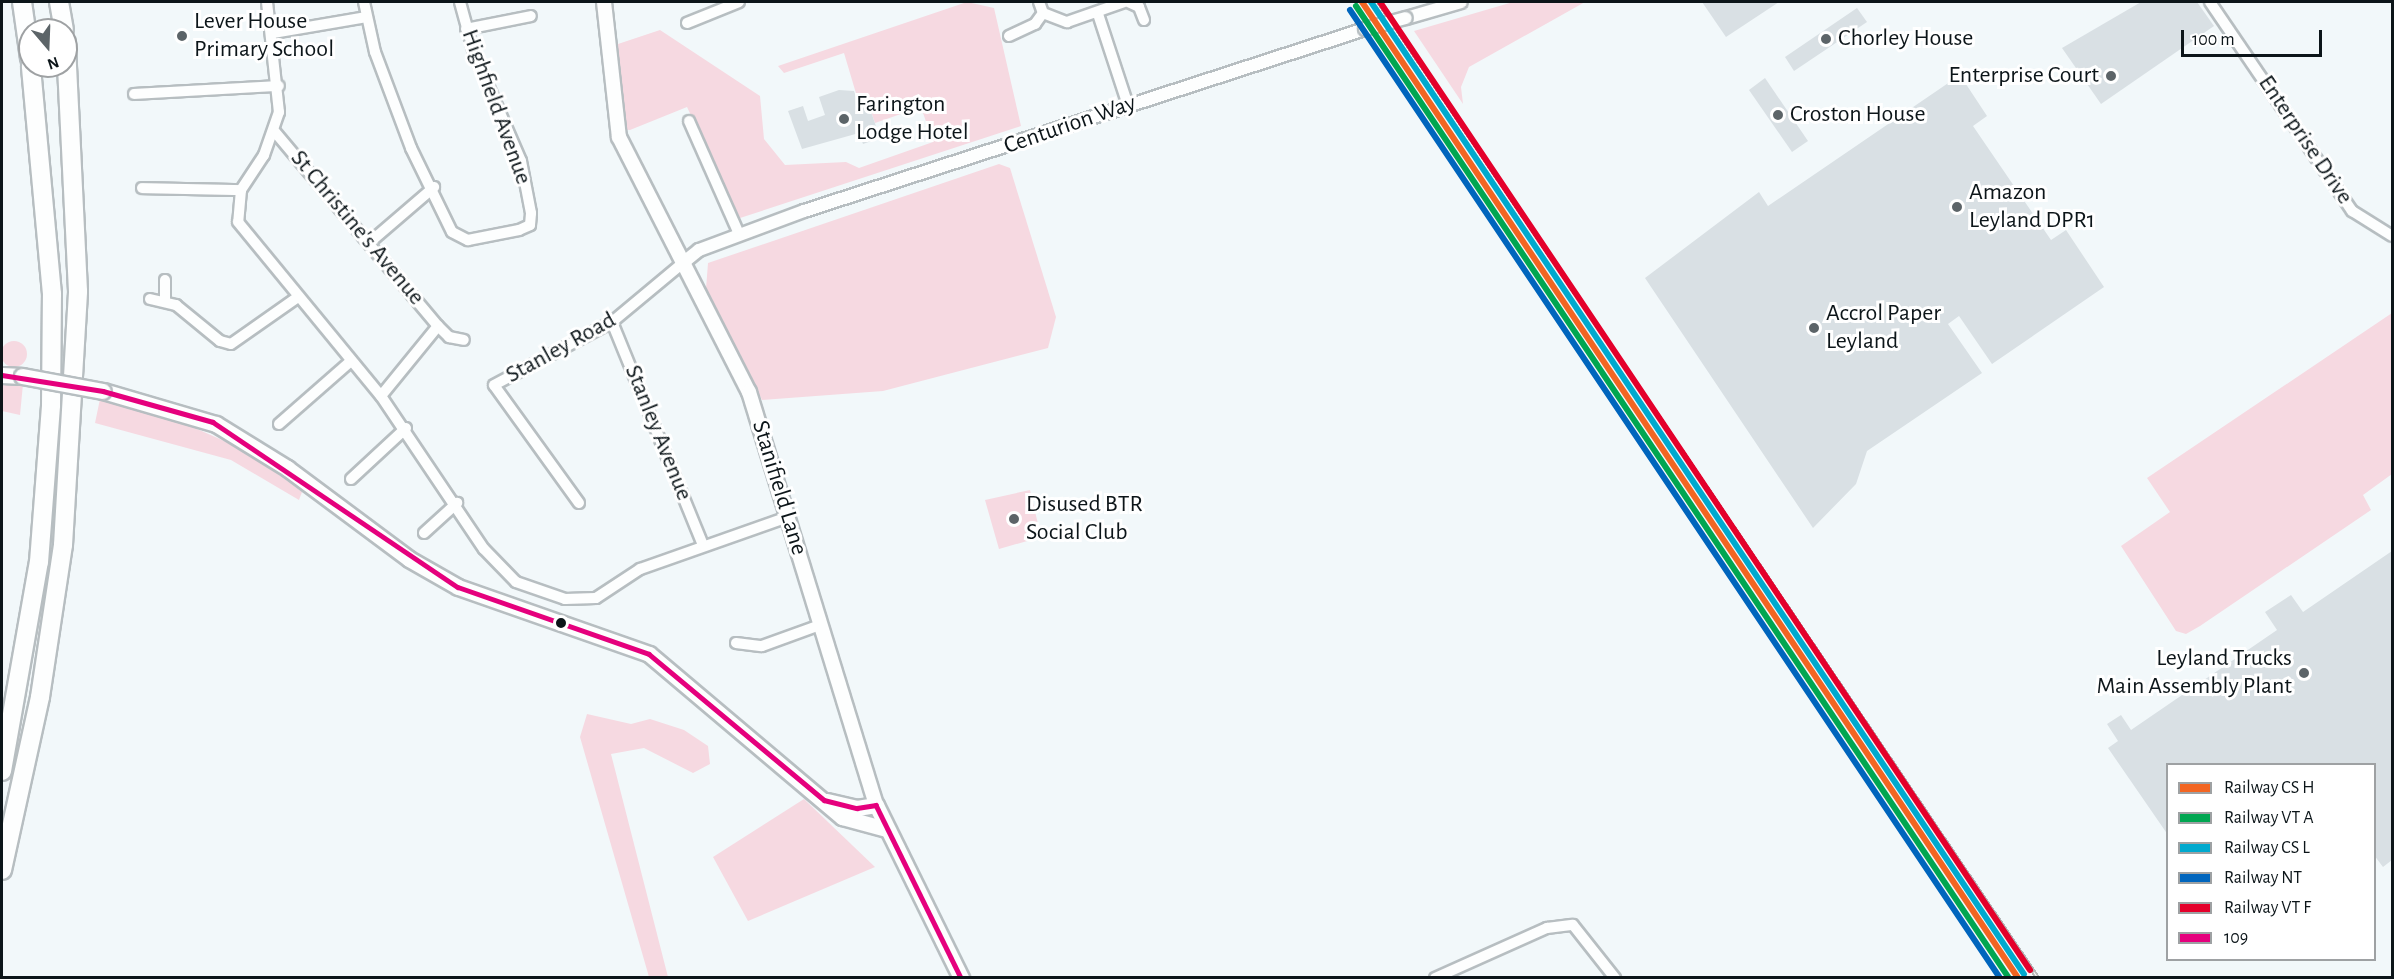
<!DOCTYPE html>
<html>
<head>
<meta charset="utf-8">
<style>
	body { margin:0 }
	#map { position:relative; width:2394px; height:979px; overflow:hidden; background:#f2f8fa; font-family:"Alegreya Sans",sans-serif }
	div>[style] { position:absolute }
	.green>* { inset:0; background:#f6d9e1 }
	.round { border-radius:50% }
	.building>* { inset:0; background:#d9e0e4 }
	.roads { filter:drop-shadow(2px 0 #b7bec1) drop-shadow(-2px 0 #b7bec1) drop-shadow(0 2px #b7bec1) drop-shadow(0 -2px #b7bec1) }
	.minor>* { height:10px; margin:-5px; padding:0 5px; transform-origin:5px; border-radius:5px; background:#fdfefe }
	.tertiary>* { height:12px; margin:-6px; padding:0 6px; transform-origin:6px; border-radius:6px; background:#fdfefe }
	.secondary>* { height:14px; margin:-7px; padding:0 7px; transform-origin:7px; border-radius:7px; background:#fdfefe }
	.primary>* { height:15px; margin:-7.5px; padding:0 7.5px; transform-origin:7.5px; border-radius:7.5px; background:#fdfefe }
	.motorway>* { height:18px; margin:-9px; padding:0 9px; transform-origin:9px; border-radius:9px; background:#fdfefe }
	.rail>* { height:5px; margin-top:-2.5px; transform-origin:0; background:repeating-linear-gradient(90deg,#fff 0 9px,#b6b7b8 0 18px); box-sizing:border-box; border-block:2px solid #b6b7b8 }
	.bridges { filter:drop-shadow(2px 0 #b7bec1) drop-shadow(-2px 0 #b7bec1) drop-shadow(0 2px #b7bec1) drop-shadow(0 -2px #b7bec1) }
	.tertiary-bridge>* { height:12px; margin:-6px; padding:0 6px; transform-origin:6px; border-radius:6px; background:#fdfefe }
	.primary-bridge>* { height:15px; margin:-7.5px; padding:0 7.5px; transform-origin:7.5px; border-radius:7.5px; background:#fdfefe }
	.bus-1>* { height:4.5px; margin:-2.25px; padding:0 2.25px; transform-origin:2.25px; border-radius:2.25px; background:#e5007d }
	.rail-1>* { height:6px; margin:-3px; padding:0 3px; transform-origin:3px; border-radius:3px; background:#f26522 }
	.rail-2>* { height:6px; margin:-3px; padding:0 3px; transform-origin:3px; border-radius:3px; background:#00a651 }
	.rail-3>* { height:6px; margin:-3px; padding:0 3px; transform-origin:3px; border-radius:3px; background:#00a9ce }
	.rail-4>* { height:6px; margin:-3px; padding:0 3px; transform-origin:3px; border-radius:3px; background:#0065bd }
	.rail-5>* { height:6px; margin:-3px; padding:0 3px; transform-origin:3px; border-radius:3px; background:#e4002b }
	.dots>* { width:16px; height:16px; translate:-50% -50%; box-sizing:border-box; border:3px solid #fff; border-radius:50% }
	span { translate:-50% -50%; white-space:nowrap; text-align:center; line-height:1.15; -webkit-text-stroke:6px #fff; paint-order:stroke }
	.poi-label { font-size:24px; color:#0c1519 }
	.left { translate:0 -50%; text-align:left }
	.right { translate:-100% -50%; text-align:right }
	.street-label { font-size:24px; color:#0c1519 }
	.frame { position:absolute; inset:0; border:3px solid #0c1519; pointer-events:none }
	.legend { position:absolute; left:2166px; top:763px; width:210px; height:198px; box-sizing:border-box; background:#fff; border:2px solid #9ea1a3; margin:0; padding:8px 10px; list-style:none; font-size:18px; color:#0c1519 }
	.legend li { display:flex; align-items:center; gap:12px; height:30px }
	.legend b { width:30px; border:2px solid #9ea1a3 }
	.north { position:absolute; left:18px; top:18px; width:60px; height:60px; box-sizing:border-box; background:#fff; border:2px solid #9ea1a3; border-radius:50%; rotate:161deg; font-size:16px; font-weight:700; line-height:24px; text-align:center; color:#0c1519 }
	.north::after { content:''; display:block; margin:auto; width:21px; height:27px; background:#5c6468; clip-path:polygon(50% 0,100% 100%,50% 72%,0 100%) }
	.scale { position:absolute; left:2181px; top:30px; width:141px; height:27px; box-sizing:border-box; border:3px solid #0c1519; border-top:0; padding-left:8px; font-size:18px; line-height:21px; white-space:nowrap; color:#0c1519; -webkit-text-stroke:4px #fff; paint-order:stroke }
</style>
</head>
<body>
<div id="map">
	<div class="green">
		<div style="clip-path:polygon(967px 2px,994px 8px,1021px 126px,740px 218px,687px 107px,630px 130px,619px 129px,615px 45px,660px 30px,760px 96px,764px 139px,785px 165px,846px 162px,859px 168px,933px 142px,921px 107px,875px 123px,868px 103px,858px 100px,844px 53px,784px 73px,778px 66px)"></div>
		<div style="clip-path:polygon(1513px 2px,1585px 2px,1469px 67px,1461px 87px,1463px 104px,1414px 31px)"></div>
		<div style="clip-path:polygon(999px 164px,1010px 168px,1056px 317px,1048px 348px,883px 391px,762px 400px,706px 289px,708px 263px)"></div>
		<div style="clip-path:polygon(2392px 313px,2392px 474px,2363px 495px,2371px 510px,2200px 626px,2186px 634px,2176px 631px,2121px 546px,2170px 512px,2147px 478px)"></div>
		<div class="round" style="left:1px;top:341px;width:26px;height:26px"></div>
		<div style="clip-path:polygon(2px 382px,23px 384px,20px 415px,2px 411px)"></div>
		<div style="clip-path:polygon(100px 399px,154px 410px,247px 451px,302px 492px,299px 500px,231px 460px,95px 423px)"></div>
		<div style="clip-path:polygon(1030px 490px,1041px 537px,999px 549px,985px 500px)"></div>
		<div style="clip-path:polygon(587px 714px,631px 724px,650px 719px,684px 730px,708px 746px,710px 764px,693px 773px,644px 748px,611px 754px,668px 977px,649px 977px,580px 737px)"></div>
		<div style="clip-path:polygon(804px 799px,875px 867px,748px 921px,713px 857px)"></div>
	</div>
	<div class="building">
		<div style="clip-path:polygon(1702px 2px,1779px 2px,1726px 37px)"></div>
		<div style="clip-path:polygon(2141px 2px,2197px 2px,2214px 26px,2101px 104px,2062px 48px)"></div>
		<div style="clip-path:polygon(1857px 8px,1867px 22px,1794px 71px,1785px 57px)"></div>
		<div style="clip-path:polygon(1960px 75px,1987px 116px,1973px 126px,2051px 240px,2066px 230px,2104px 287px,1992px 364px,1959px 316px,1948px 324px,1982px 373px,1867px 451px,1856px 484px,1813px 528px,1645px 278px,1759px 192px,1768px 206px)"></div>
		<div style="clip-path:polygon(1765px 78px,1808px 141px,1792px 152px,1749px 90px)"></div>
		<div style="clip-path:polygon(839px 90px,854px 91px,859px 106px,868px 103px,880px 138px,863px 144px,859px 133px,802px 149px,788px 111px,803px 106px,808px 121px,825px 115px,819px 97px)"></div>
		<div style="clip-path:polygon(2392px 551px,2392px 860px,2383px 867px,2374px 855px,2374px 765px,2168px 765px,2168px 835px,2108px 748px,2118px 741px,2107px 724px,2121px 715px,2131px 730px,2277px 630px,2265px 612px,2291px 595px,2303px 612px)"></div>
	</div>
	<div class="roads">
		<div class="minor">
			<div style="left:267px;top:2px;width:111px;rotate:83.8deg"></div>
			<div style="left:279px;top:112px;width:46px;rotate:109.2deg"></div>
			<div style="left:264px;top:155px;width:42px;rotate:123.3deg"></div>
			<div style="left:241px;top:190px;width:32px;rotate:95deg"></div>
			<div style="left:238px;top:222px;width:225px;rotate:50.6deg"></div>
			<div style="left:381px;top:396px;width:184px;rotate:56.1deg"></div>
			<div style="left:484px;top:549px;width:46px;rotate:45.9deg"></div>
			<div style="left:516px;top:582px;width:52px;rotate:19.1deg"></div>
			<div style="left:565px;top:599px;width:31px;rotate:-2deg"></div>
			<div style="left:596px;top:598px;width:53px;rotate:-33.4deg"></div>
			<div style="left:640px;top:569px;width:157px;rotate:-19.4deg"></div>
			<div style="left:364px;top:2px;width:51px;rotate:77.6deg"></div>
			<div style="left:375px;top:52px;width:103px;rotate:69.4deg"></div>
			<div style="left:411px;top:148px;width:93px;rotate:64deg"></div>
			<div style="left:452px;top:232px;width:18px;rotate:27deg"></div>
			<div style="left:468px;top:240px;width:52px;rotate:-11.1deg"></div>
			<div style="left:519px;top:230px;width:12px;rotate:-24deg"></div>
			<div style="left:530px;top:225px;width:12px;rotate:-85deg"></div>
			<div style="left:531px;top:213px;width:53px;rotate:-100.9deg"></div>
			<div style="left:521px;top:161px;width:118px;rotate:-113.5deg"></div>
			<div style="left:474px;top:53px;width:53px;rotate:-105.4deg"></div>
			<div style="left:1039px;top:2px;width:12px;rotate:70deg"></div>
			<div style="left:1043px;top:13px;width:26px;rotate:21deg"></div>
			<div style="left:1067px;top:22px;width:60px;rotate:-19.3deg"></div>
			<div style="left:1128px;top:2px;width:12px;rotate:24deg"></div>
			<div style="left:1139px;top:7px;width:14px;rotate:69deg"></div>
			<div style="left:2210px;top:2px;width:253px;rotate:55.8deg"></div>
			<div style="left:2352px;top:211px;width:47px;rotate:32deg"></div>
			<div style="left:1098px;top:14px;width:96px;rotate:71.8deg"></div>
			<div style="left:687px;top:23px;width:56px;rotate:-22deg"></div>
			<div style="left:466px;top:29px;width:66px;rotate:-11.3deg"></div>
			<div style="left:273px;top:33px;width:95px;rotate:-9.7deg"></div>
			<div style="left:1009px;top:36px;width:29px;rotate:-25deg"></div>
			<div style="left:1035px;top:24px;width:14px;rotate:-54deg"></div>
			<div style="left:134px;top:94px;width:145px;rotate:-3.2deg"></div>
			<div style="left:689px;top:121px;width:124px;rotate:66.1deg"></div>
			<div style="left:275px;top:132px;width:253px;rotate:50deg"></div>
			<div style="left:438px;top:326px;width:90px;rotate:129.2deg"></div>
			<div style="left:142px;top:188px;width:99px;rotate:1.2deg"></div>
			<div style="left:369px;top:243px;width:86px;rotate:-40.7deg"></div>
			<div style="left:165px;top:280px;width:21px;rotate:90deg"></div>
			<div style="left:150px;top:299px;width:27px;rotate:13deg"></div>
			<div style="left:176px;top:305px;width:57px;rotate:39.3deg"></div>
			<div style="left:220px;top:341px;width:11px;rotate:15deg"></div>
			<div style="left:231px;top:344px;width:82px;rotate:-35deg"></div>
			<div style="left:612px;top:322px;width:241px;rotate:67.8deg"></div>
			<div style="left:438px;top:326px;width:16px;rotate:45deg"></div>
			<div style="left:449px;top:337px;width:15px;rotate:11deg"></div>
			<div style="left:279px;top:424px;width:96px;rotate:-41.2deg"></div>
			<div style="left:351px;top:479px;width:75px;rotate:-42.8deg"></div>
			<div style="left:579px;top:503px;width:145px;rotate:-125.8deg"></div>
			<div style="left:494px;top:385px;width:134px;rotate:-28.1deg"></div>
			<div style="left:612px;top:322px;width:94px;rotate:-39.8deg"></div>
			<div style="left:424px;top:533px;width:45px;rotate:-42.3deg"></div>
			<div style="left:736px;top:643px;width:26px;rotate:7deg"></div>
			<div style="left:762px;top:646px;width:62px;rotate:-19.9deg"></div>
			<div style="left:1435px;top:978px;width:123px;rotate:-24.1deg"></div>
			<div style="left:1547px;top:928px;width:26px;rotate:-7deg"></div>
			<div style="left:1573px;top:925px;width:68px;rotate:51.6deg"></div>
		</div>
		<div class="tertiary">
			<div style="left:1406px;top:18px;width:57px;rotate:-16.2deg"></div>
			<div style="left:684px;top:262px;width:19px;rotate:-39deg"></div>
			<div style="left:699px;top:250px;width:112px;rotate:-20.4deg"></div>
			<div style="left:804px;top:211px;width:590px;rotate:-17.97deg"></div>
		</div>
		<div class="secondary">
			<div style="left:604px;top:2px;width:136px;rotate:83.7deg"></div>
			<div style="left:619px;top:137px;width:286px;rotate:63deg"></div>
			<div style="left:749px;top:392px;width:432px;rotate:72.9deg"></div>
		</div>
		<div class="primary">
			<div style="left:2px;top:375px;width:20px;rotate:3deg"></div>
			<div style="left:103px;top:391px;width:118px;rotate:16.3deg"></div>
			<div style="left:216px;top:424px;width:84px;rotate:31.8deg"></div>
			<div style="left:287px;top:468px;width:152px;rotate:36.7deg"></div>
			<div style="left:409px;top:559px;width:56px;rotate:29.7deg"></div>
			<div style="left:458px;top:587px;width:202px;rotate:19.3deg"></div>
			<div style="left:649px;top:654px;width:253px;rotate:40.2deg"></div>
			<div style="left:842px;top:817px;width:46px;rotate:15.3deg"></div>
			<div style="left:827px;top:801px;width:31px;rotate:13deg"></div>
			<div style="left:857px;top:808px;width:19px;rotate:-9deg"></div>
			<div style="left:876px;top:805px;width:193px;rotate:63.8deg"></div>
		</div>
		<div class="motorway">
			<div style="left:22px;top:2px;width:57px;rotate:81.9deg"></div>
			<div style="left:59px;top:2px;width:28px;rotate:80deg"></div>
			<div style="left:2px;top:771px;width:212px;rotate:-80deg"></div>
			<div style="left:39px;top:562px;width:157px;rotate:-85.6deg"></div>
			<div style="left:51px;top:405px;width:111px;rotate:-89.5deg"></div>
			<div style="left:52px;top:294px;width:229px;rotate:-95.3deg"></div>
			<div style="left:2px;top:870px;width:177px;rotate:-77.6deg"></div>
			<div style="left:40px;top:697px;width:154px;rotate:-81.4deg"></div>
			<div style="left:63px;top:545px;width:254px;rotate:-86.6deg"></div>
			<div style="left:78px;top:291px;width:249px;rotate:-92.8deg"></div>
		</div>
	</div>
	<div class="rail">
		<div style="left:1379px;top:2px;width:1178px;rotate:55.97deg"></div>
	</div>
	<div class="bridges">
		<div class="tertiary-bridge">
			<div style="left:1365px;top:29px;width:42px;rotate:-15deg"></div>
		</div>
		<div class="primary-bridge">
			<div style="left:22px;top:376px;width:82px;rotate:10.5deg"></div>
		</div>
	</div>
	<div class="bus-1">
		<div style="left:2px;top:375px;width:102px;rotate:9deg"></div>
		<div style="left:103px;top:391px;width:114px;rotate:15.7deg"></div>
		<div style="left:213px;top:422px;width:295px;rotate:34deg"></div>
		<div style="left:458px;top:587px;width:202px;rotate:19.3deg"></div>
		<div style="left:649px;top:654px;width:228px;rotate:39.8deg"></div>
		<div style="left:824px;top:800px;width:34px;rotate:14deg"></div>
		<div style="left:857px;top:808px;width:19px;rotate:-9deg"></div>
		<div style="left:876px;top:805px;width:193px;rotate:63.8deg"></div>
	</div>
	<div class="rail-1">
		<div style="left:1362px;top:2px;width:1176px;rotate:56.09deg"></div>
	</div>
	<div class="rail-2">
		<div style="left:1356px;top:6px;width:1171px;rotate:56.11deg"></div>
	</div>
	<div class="rail-3">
		<div style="left:1371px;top:2px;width:1171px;rotate:56.11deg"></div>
	</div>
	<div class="rail-4">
		<div style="left:1350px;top:10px;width:1166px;rotate:56.12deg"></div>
	</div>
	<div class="rail-5">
		<div style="left:1380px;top:2px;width:1166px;rotate:56.12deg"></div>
	</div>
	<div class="dots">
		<div style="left:182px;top:36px;background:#5c6468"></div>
		<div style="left:1826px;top:39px;background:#5c6468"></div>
		<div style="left:2111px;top:76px;background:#5c6468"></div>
		<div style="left:1778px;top:115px;background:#5c6468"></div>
		<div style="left:844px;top:119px;background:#5c6468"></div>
		<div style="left:1957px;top:207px;background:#5c6468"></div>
		<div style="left:1814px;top:328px;background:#5c6468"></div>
		<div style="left:1014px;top:519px;background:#5c6468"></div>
		<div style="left:561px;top:623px;background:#0c1519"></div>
		<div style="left:2304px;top:673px;background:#5c6468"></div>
	</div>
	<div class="poi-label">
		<span class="left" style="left:194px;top:36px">Lever House<br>Primary School</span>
		<span class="left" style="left:1838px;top:39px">Chorley House</span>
		<span class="right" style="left:2099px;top:76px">Enterprise Court</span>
		<span class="left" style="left:856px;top:119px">Farington<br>Lodge Hotel</span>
		<span class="left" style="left:1790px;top:115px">Croston House</span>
		<span class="left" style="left:1969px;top:207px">Amazon<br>Leyland DPR1</span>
		<span class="left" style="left:1826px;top:328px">Accrol Paper<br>Leyland</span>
		<span class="left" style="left:1026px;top:519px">Disused BTR<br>Social Club</span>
		<span class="right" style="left:2292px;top:673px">Leyland Trucks<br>Main Assembly Plant</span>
	</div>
	<div class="street-label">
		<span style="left:496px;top:107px;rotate:70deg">Highfield Avenue</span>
		<span style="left:1070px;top:125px;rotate:-19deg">Centurion Way</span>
		<span style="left:2305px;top:140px;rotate:56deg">Enterprise Drive</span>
		<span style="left:357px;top:228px;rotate:50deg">St Christine's Avenue</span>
		<span style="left:561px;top:348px;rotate:-29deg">Stanley Road</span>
		<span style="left:658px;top:433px;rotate:68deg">Stanley Avenue</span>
		<span style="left:779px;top:488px;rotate:73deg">Stanifield Lane</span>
	</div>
	<div class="frame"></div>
	<ul class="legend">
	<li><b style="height:8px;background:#f26522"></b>Railway CS H</li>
	<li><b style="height:8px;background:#00a651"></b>Railway VT A</li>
	<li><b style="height:8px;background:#00a9ce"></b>Railway CS L</li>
	<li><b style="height:8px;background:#0065bd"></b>Railway NT</li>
	<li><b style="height:8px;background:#e4002b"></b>Railway VT F</li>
	<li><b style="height:8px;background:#e5007d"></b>109</li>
	</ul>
	<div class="north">N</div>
	<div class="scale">100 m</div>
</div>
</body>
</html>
